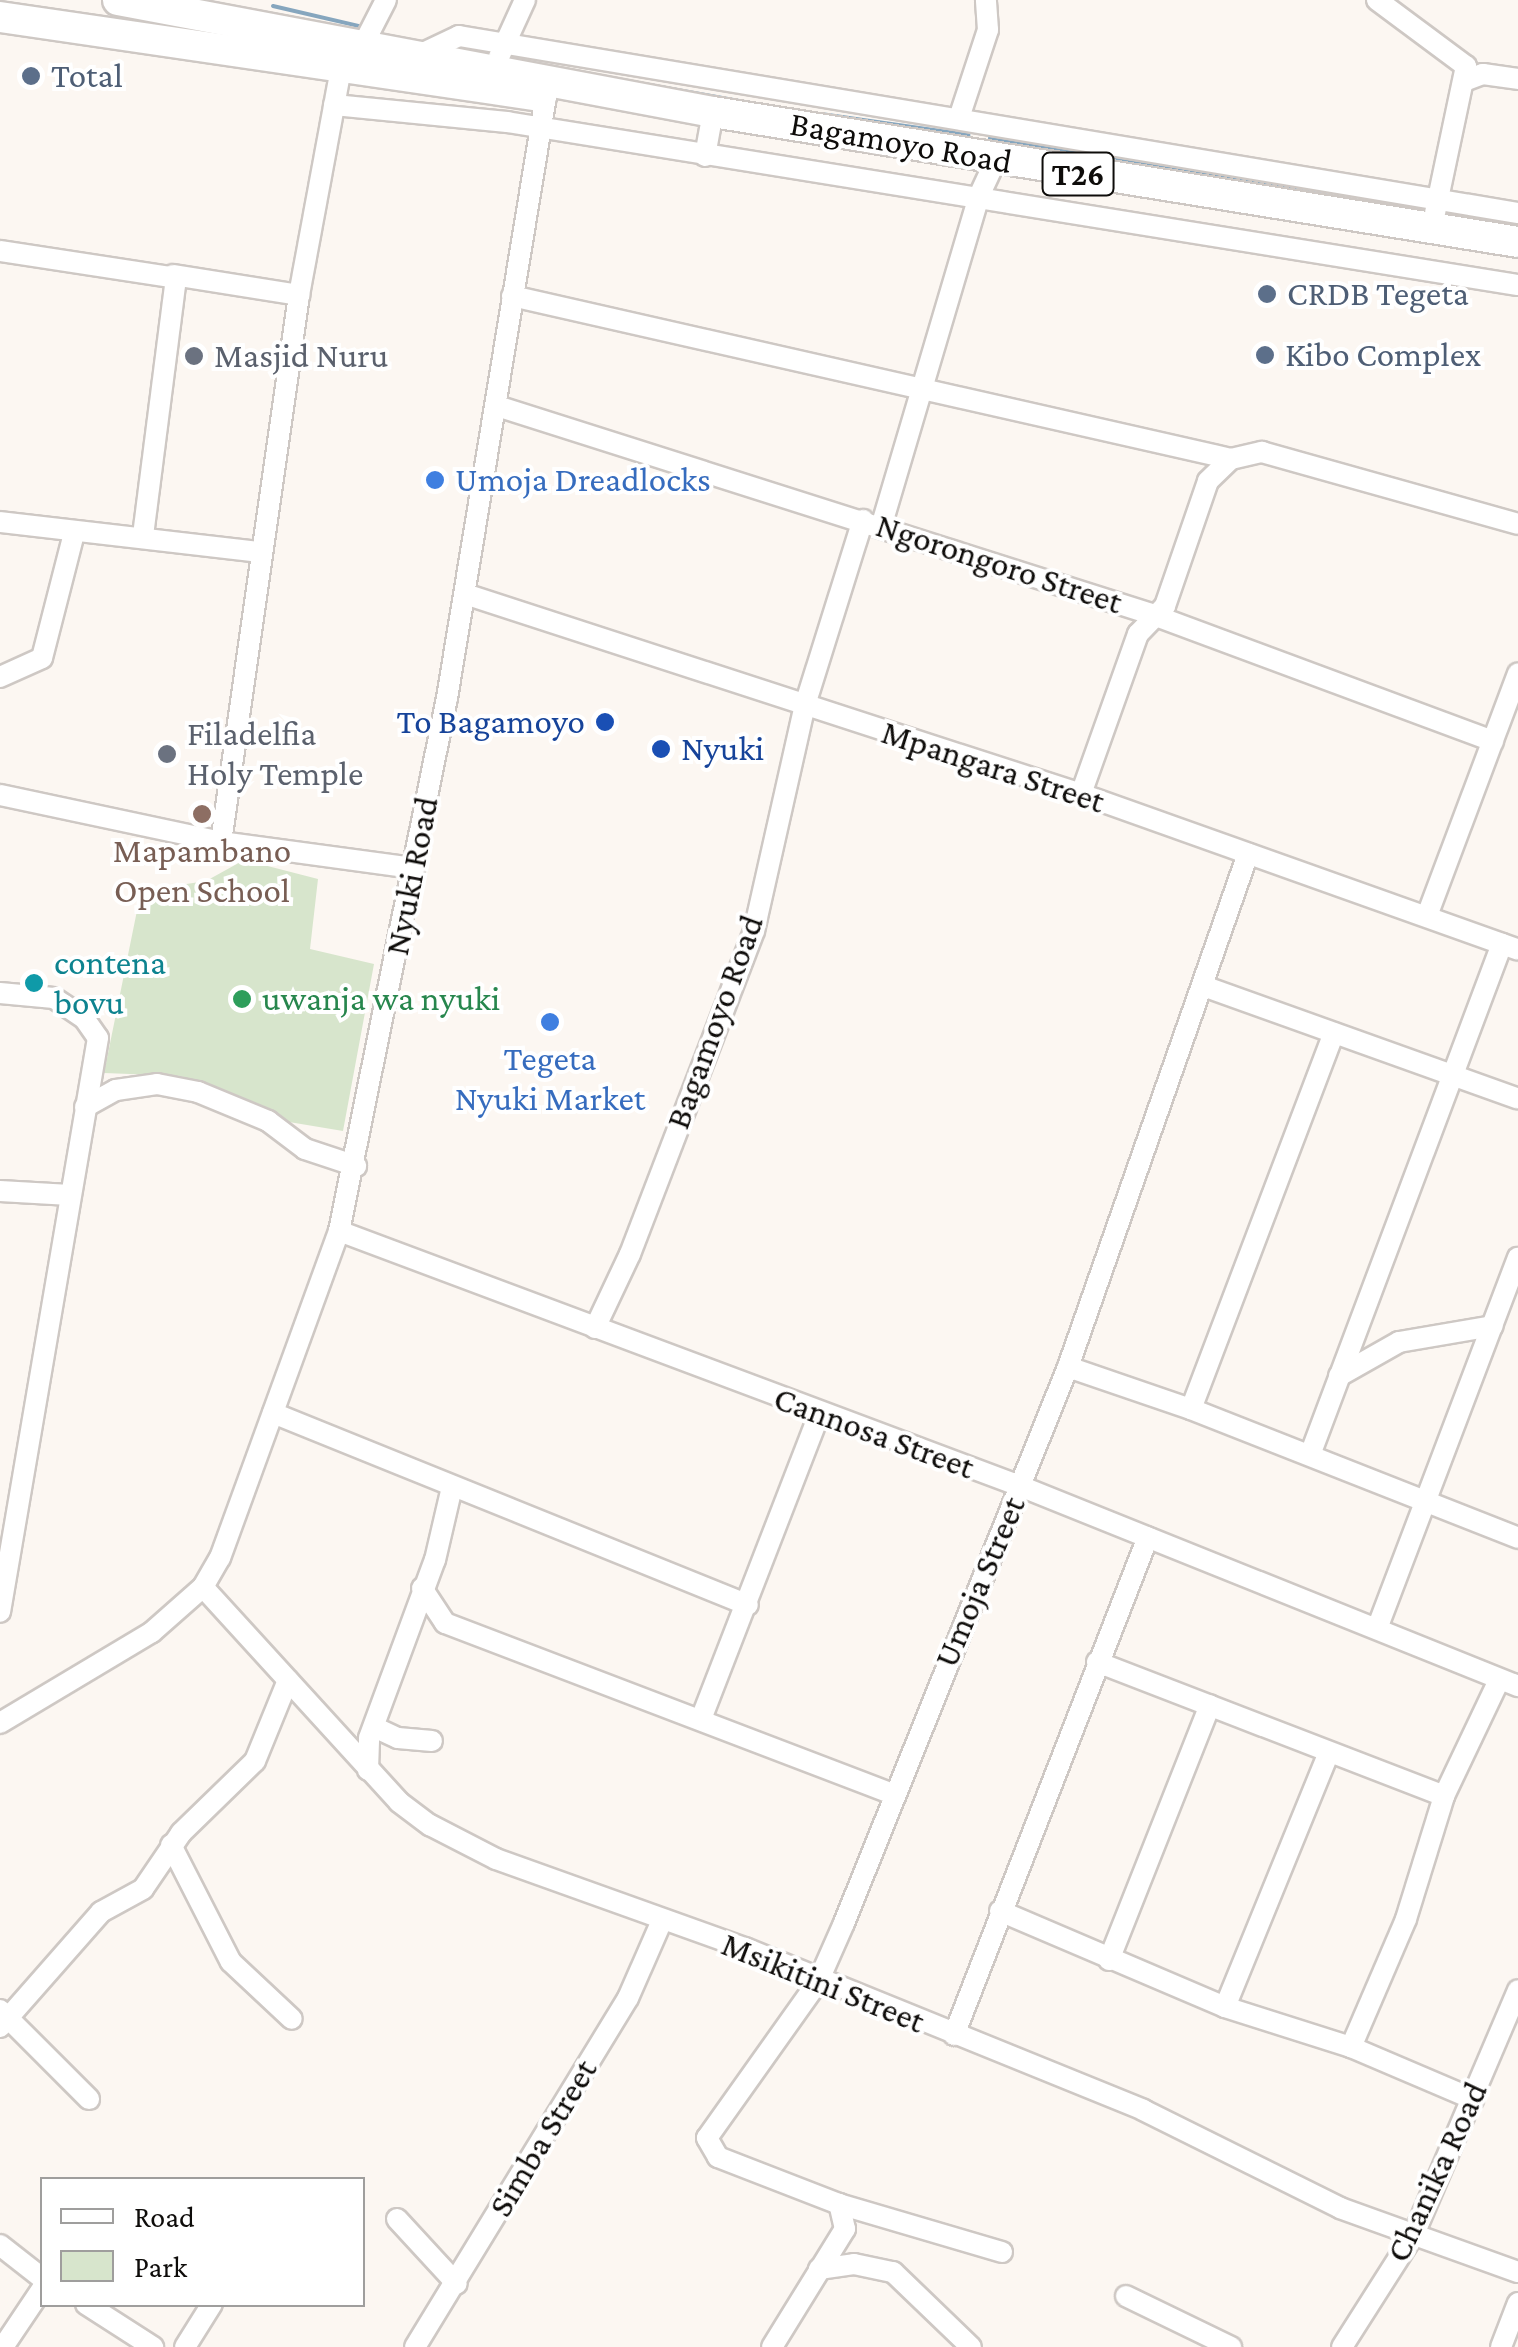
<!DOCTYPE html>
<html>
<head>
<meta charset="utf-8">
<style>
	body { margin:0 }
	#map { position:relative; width:1518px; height:2347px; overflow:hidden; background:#fcf7f2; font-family:"Crimson Pro",serif }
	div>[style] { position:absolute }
	.green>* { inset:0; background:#d7e5cc }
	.stream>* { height:4px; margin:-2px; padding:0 2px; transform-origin:2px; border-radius:2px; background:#86a6be }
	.roads { filter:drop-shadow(2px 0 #cec8c4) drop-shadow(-2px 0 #cec8c4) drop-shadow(0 2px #cec8c4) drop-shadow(0 -2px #cec8c4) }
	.minor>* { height:20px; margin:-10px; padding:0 10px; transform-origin:10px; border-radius:10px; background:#fff }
	.highway>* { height:30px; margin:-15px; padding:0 15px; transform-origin:15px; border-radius:15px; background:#fff }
	.dots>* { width:28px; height:28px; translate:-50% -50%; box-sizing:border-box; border:5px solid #fff; border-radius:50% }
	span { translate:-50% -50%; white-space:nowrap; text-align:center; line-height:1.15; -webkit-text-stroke:8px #fff; paint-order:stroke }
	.shield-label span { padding:2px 8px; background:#fff; border:2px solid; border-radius:8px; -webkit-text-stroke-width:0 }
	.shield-label { font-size:32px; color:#0e0c0a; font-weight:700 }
	.service-label { font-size:35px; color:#4e5e75 }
	.left { translate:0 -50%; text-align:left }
	.street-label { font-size:35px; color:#0e0c0a }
	.worship-label { font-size:35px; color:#5b616d }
	.shop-label { font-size:35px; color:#366cbe }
	.transit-label { font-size:35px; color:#164399 }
	.right { translate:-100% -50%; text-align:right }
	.education-label { font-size:35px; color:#785e54 }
	.culture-label { font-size:35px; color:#0d838f }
	.leisure-label { font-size:35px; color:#27864d }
	.legend { position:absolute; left:40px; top:2177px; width:325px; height:130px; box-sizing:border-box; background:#fff; border:2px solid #9f9e9d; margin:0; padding:12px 18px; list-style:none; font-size:30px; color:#0e0c0a }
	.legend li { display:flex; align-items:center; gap:20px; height:50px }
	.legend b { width:50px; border:2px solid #9f9e9d }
</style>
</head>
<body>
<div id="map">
	<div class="green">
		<div style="clip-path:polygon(244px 860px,318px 879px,310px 949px,374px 964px,343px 1131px,289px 1122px,181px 1076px,104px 1073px,141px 891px,206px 881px)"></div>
	</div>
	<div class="stream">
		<div style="left:273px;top:6px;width:92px;rotate:13.1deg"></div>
		<div style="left:627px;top:81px;width:131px;rotate:10.1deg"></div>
		<div style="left:821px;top:114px;width:149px;rotate:8.1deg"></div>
		<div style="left:990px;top:138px;width:372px;rotate:9.7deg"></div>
	</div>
	<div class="roads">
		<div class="minor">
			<div style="left:1377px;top:0;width:111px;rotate:36.6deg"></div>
			<div style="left:1466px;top:66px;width:150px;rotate:101.9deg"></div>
			<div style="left:364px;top:43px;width:48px;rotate:-62.9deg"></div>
			<div style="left:421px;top:54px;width:42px;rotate:-25.3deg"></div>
			<div style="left:459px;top:36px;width:1074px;rotate:9.49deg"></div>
			<div style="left:499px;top:57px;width:63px;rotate:-65.5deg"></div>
			<div style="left:1467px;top:80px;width:17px;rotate:-21deg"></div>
			<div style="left:1483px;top:74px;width:35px;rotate:8deg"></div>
			<div style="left:334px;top:105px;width:174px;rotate:5.6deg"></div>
			<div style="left:507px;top:122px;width:1024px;rotate:9.16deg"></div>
			<div style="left:959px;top:118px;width:93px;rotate:-71.8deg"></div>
			<div style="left:988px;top:30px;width:30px;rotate:-94deg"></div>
			<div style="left:705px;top:156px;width:45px;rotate:-79.7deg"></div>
			<div style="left:0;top:251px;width:178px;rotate:8.7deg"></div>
			<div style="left:176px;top:278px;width:261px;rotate:97.3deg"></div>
			<div style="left:173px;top:275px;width:128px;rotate:9deg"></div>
			<div style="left:512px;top:296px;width:737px;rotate:12.77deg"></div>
			<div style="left:497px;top:406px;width:686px;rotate:17.64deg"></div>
			<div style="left:1151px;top:614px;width:365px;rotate:20.4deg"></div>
			<div style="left:0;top:522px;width:261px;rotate:6.6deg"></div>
			<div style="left:881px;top:527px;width:345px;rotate:-73.5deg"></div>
			<div style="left:979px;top:196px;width:40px;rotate:-65deg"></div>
			<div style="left:465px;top:594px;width:648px;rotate:17.99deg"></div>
			<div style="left:1081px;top:794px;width:464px;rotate:19.6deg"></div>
			<div style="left:0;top:677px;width:46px;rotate:-24.3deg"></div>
			<div style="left:42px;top:658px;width:129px;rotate:-75.6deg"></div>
			<div style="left:1081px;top:794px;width:170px;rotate:-70.4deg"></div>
			<div style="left:1138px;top:634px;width:39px;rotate:-46deg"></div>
			<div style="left:1165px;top:606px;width:132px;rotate:-71deg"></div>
			<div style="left:1208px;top:481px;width:32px;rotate:-44deg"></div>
			<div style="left:1231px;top:459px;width:32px;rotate:-13deg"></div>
			<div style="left:1262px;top:452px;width:266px;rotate:15.7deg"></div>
			<div style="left:0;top:795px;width:226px;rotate:12deg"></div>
			<div style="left:221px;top:842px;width:195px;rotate:7.7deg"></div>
			<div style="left:221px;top:842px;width:553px;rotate:-81.88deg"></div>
			<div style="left:299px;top:295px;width:230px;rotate:-79.5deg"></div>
			<div style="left:1428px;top:913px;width:256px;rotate:-69.4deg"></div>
			<div style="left:1206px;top:987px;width:331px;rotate:19.7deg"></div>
			<div style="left:0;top:993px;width:54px;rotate:5.3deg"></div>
			<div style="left:54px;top:998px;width:36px;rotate:34deg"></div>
			<div style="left:84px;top:1018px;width:24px;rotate:55deg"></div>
			<div style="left:98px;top:1038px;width:582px;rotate:99.69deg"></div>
			<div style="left:85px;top:1107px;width:35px;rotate:-29deg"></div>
			<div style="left:116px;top:1090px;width:41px;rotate:-8.3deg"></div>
			<div style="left:157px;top:1084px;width:42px;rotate:11deg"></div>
			<div style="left:198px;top:1092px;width:76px;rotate:22.5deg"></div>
			<div style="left:268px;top:1121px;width:46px;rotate:37.1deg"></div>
			<div style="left:305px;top:1149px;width:54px;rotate:18.4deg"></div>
			<div style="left:0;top:1191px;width:70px;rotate:3.3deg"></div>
			<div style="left:339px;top:1231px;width:727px;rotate:20.53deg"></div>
			<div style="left:1020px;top:1486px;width:537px;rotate:21.88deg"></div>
			<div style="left:595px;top:1328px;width:82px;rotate:-64.7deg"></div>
			<div style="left:630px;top:1254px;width:346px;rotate:-69deg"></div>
			<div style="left:754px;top:931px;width:232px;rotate:-77.3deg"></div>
			<div style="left:805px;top:705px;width:194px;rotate:-72.6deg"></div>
			<div style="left:1068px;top:1367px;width:130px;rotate:18.9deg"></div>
			<div style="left:1191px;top:1409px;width:352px;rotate:21.5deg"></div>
			<div style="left:1339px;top:1376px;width:69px;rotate:-29.5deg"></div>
			<div style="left:1399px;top:1342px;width:95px;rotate:-9.7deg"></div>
			<div style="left:1191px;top:1409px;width:402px;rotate:-69.2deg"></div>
			<div style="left:273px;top:1413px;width:512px;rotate:22.01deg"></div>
			<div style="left:1310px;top:1455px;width:546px;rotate:-69.41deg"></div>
			<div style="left:203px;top:1587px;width:291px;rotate:47.6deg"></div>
			<div style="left:399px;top:1802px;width:39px;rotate:37deg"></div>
			<div style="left:430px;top:1825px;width:74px;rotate:27.3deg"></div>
			<div style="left:496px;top:1859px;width:264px;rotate:19.7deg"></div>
			<div style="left:745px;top:1948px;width:430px;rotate:22.1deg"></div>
			<div style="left:1143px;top:2110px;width:220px;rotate:26.4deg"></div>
			<div style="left:1340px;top:2208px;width:189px;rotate:19.8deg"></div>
			<div style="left:422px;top:1588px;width:42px;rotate:56.7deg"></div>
			<div style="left:445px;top:1623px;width:480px;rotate:20.9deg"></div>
			<div style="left:1378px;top:1626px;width:394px;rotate:-69.2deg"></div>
			<div style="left:1097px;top:1662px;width:372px;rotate:21.1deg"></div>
			<div style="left:701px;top:1719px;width:326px;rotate:-68.8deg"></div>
			<div style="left:0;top:1723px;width:177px;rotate:-30.9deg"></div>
			<div style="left:152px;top:1632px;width:68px;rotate:-41.4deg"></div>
			<div style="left:203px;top:1587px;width:34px;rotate:-60deg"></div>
			<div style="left:220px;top:1558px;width:348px;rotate:-70deg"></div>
			<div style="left:339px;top:1231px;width:544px;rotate:-78.55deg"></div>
			<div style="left:447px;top:698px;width:622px;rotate:-80.66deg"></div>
			<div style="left:374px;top:1727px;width:26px;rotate:25deg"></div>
			<div style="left:398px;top:1738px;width:34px;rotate:5deg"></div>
			<div style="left:368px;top:1770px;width:32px;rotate:-88deg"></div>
			<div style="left:369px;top:1738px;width:190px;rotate:-69.7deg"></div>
			<div style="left:435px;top:1560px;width:75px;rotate:-76.9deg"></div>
			<div style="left:171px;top:1845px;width:131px;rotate:62.9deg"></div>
			<div style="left:231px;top:1962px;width:83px;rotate:43.1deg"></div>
			<div style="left:1000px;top:1911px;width:245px;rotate:23.1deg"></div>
			<div style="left:1225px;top:2007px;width:132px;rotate:17.6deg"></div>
			<div style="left:1351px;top:2047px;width:133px;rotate:23.1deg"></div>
			<div style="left:1109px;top:1960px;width:274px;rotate:-68.4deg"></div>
			<div style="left:1225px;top:2007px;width:273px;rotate:-67.8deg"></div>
			<div style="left:0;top:2010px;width:126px;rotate:45deg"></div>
			<div style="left:0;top:2027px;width:153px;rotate:-48.7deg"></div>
			<div style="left:101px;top:1912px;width:48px;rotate:-28.7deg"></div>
			<div style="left:143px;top:1889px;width:68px;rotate:-55.8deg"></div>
			<div style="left:181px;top:1833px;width:103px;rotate:-44.2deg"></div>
			<div style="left:255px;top:1761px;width:87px;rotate:-67.8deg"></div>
			<div style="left:954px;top:2035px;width:534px;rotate:-68.72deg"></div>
			<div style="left:1351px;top:2047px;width:139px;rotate:-66.7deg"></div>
			<div style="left:1406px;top:1919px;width:129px;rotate:-72.8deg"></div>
			<div style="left:1444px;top:1796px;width:128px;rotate:-64.6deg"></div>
			<div style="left:397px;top:2219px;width:88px;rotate:47.3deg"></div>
			<div style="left:0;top:2245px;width:53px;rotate:38.2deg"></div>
			<div style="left:1002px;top:2252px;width:170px;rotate:-163.6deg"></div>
			<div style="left:839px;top:2204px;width:130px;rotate:-158.8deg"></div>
			<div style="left:718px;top:2157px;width:22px;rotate:-120deg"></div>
			<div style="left:707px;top:2138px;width:191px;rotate:-54.6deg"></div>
			<div style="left:818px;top:1982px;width:64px;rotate:-66.2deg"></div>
			<div style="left:844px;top:1923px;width:599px;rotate:-68.06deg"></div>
			<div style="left:1068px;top:1367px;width:544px;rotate:-70.67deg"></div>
			<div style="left:819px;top:2269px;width:35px;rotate:-8deg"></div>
			<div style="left:854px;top:2264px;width:40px;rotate:12deg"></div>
			<div style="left:893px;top:2272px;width:108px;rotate:43.9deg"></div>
			<div style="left:1126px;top:2296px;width:117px;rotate:25.9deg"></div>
			<div style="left:86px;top:2304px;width:80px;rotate:32.7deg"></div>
			<div style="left:3px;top:2347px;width:70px;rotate:-56.1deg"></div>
			<div style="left:185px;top:2347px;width:51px;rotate:-57.9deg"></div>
			<div style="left:415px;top:2347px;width:409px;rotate:-58.6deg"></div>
			<div style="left:628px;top:1998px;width:82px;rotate:-66.3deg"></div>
			<div style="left:772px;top:2347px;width:139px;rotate:-58.3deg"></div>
			<div style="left:845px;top:2229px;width:26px;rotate:-103deg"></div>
			<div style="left:1342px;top:2347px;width:134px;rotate:-57.5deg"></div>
			<div style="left:1414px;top:2234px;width:265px;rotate:-66.9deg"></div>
			<div style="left:1501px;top:2347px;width:47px;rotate:-68.9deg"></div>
		</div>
		<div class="highway">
			<div style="left:118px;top:0;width:605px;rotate:10.66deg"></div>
			<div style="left:713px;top:112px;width:815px;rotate:9.17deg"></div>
			<div style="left:0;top:17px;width:547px;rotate:8.31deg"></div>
		</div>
	</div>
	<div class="dots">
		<div style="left:31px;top:76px;background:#5c6f8a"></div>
		<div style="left:1267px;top:294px;background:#5c6f8a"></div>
		<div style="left:1265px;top:355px;background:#5c6f8a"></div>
		<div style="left:194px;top:356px;background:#6b7280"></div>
		<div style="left:435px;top:480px;background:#3f7fe0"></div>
		<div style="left:605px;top:722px;background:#1a4fb4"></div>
		<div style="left:661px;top:749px;background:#1a4fb4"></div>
		<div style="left:167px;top:754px;background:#6b7280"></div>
		<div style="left:202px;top:814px;background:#8d6e63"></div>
		<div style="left:34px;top:983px;background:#0f9aa8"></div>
		<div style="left:242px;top:999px;background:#2e9e5b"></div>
		<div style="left:550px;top:1022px;background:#3f7fe0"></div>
	</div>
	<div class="shield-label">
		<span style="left:1078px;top:174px">T26</span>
	</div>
	<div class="service-label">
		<span class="left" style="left:51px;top:76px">Total</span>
		<span class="left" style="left:1287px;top:294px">CRDB Tegeta</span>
		<span class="left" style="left:1285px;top:355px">Kibo Complex</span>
	</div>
	<div class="street-label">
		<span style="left:901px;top:143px;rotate:10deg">Bagamoyo Road</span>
		<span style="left:999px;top:564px;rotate:18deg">Ngorongoro Street</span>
		<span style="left:993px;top:767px;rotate:18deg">Mpangara Street</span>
		<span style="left:412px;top:876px;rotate:-79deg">Nyuki Road</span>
		<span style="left:715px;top:1022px;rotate:-70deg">Bagamoyo Road</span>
		<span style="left:874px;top:1433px;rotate:20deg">Cannosa Street</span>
		<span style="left:980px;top:1582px;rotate:-67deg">Umoja Street</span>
		<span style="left:823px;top:1983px;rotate:22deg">Msikitini Street</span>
		<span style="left:543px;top:2138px;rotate:-59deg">Simba Street</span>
		<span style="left:1437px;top:2172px;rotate:-65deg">Chanika Road</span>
	</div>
	<div class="worship-label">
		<span class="left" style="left:214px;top:356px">Masjid Nuru</span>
		<span class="left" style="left:187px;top:754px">Filadelfia<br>Holy Temple</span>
	</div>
	<div class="shop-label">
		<span class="left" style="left:455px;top:480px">Umoja Dreadlocks</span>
		<span style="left:550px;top:1079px">Tegeta<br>Nyuki Market</span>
	</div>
	<div class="transit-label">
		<span class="right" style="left:585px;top:722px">To Bagamoyo</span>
		<span class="left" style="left:681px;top:749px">Nyuki</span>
	</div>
	<div class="education-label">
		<span style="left:202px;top:871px">Mapambano<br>Open School</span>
	</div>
	<div class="culture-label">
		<span class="left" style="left:54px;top:983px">contena<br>bovu</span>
	</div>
	<div class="leisure-label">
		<span class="left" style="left:262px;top:999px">uwanja wa nyuki</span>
	</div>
	<ul class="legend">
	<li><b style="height:12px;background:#fff"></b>Road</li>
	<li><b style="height:28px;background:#d7e5cc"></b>Park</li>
	</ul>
</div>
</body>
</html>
